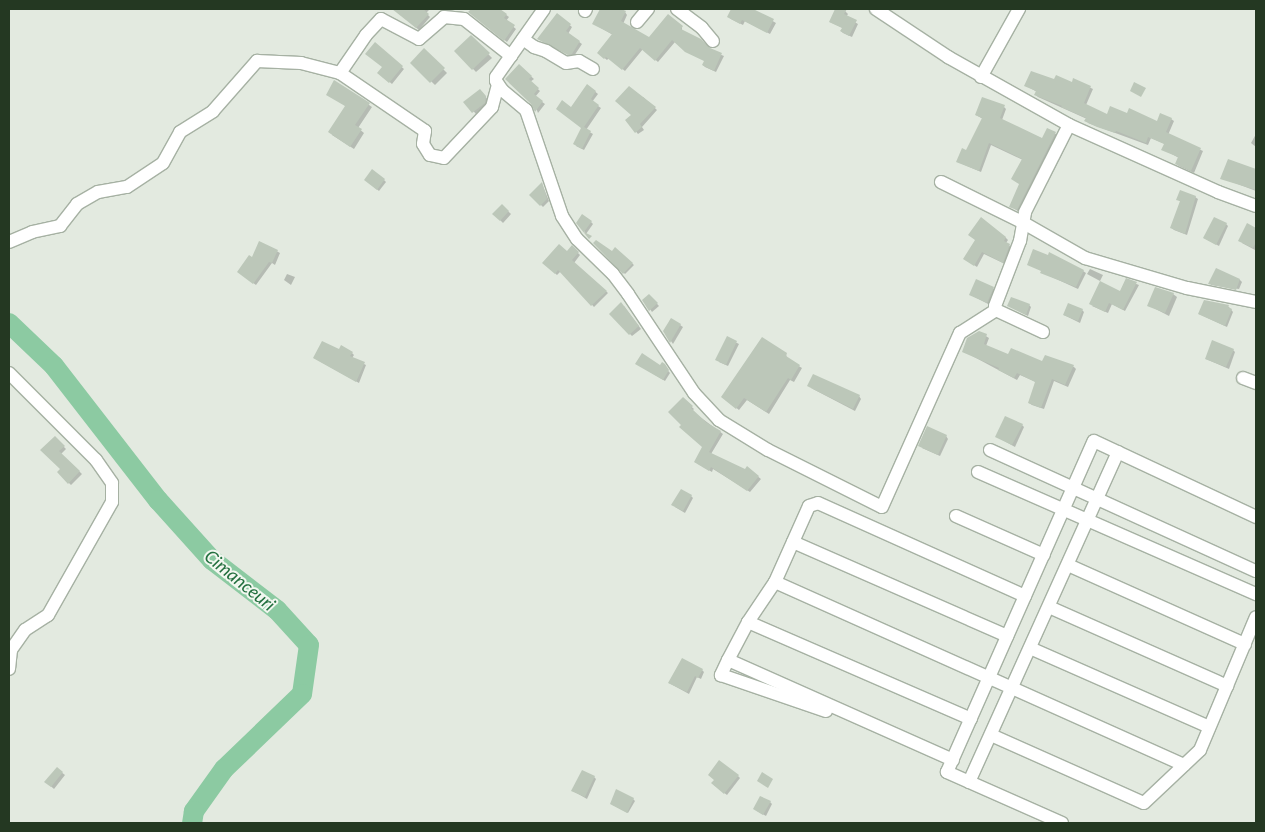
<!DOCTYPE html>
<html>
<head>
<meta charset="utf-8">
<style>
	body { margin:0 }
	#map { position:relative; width:1265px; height:832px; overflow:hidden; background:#e3eae0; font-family:Lato,sans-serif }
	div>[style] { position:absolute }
	.shadow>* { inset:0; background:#0003 }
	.river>* { height:20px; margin:-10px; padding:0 10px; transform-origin:10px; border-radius:10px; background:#8ccaa2 }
	.building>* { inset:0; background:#bcc7b9 }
	.roads { filter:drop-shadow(1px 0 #a6b1a3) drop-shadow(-1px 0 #a6b1a3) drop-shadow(0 1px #a6b1a3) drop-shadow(0 -1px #a6b1a3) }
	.minor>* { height:12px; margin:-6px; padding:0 6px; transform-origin:6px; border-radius:6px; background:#fff }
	span { translate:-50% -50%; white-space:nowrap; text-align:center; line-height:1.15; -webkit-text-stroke:4px #f2f7f0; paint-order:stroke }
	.water-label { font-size:18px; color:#226f3e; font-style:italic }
	.frame { position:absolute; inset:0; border:10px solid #243822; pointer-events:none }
</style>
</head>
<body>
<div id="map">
	<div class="shadow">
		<div style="clip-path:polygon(400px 9px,430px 9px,426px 13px,430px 17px,419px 30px,397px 12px)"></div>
		<div style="clip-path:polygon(472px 9px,498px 9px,509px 17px,506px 21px,516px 29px,507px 42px,472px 14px,470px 12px)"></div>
		<div style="clip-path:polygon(602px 9px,619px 9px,625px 12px,627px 15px,623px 24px,649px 38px,682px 27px,682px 31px,709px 50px,724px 56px,716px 72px,705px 67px,703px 65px,705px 61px,675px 42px,658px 62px,643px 49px,625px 71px,609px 58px,607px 60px,601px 55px,613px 35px,594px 24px)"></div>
		<div style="clip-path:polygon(733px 9px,752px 9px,776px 23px,770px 34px,745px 21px,743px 25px,731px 19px,729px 17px)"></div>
		<div style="clip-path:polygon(836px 9px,845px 11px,848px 14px,846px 17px,858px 24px,852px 37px,843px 33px,841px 31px,843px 28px,830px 22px)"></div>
		<div style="clip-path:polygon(557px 15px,572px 27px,568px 34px,582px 44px,574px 56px,571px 56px,539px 39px)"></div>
		<div style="clip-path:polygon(471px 36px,492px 58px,476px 72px,456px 51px)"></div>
		<div style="clip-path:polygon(375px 44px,404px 69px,392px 84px,379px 73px,383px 68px)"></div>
		<div style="clip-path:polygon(424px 50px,447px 73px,435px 85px,412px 63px)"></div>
		<div style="clip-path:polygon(519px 66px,534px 79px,530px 82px,540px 91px,535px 97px,545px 104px,538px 113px)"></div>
		<div style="clip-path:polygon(1074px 80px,1093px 89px,1086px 105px,1107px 116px,1128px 115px,1157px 122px,1171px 119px,1174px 121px,1168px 135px,1203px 151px,1194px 173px,1179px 166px,1176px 163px,1179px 158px,1163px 149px,1165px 144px,1151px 138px,1148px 145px,1088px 123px,1087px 119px,1038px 97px,1035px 94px,1037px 92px,1025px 85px,1054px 81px,1072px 83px)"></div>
		<div style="clip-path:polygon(335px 82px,372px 107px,358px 128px,364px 133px,354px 149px,332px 135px,346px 106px,328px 95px)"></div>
		<div style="clip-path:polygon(588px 86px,598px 94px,592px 102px,601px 108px,586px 130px,593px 134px,584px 150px,576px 146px,583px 128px,571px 108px)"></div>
		<div style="clip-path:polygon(482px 92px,488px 100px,486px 106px,476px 114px,465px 102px)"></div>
		<div style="clip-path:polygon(643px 97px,657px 110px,642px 127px,644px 130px,638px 134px,626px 120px,632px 115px)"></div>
		<div style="clip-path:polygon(1004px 107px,1006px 109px,1002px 120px,1043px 139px,1047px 130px,1058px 135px,1019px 212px,1011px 206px,1021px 184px,1023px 160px,991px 145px,981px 172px,958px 162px,967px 151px,983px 119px,976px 115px)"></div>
		<div style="clip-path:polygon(1256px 134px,1256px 147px,1251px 143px)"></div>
		<div style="clip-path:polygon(1229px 160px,1256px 170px,1256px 191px,1222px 178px)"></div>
		<div style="clip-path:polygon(384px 180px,386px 182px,379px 191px,368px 182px)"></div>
		<div style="clip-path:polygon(542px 184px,549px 201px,543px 207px,531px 195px)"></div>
		<div style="clip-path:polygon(1195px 197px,1198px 199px,1187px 235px,1174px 230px,1172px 228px,1181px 202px,1177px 199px)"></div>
		<div style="clip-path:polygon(502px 206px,511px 214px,503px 223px,494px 214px)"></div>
		<div style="clip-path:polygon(981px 219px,1006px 238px,1008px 240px,1006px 243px,1012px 248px,1005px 264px,984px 254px,977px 267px,965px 259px,976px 240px)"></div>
		<div style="clip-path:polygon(578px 222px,591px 222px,593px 224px,586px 234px)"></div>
		<div style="clip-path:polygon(1226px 224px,1228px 226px,1219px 246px,1204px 238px)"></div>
		<div style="clip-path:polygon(1247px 225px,1256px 230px,1255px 250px,1242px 243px)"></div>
		<div style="clip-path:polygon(260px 242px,280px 253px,275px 265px,272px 263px,256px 285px,241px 274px,253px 259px)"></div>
		<div style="clip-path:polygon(595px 243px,612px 253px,615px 249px,634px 265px,625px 274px)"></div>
		<div style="clip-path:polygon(572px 247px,580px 255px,574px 263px,608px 293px,594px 307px,561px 271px,557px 275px,544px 263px,567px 253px)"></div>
		<div style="clip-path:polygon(1090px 269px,1103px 275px,1100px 281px,1087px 274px)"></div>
		<div style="clip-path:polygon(1216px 270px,1240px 280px,1242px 282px,1239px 289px,1211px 285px)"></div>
		<div style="clip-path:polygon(1083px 271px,1086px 273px,1078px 289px,1041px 272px)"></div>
		<div style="clip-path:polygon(287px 274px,295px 277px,291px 285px,284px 280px)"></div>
		<div style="clip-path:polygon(1126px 280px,1139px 285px,1125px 311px,1112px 304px,1108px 313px,1092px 306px,1120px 292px)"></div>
		<div style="clip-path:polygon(993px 288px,995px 290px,990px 305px,971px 295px)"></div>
		<div style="clip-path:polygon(1173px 294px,1177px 297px,1169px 316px,1148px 305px)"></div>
		<div style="clip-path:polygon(649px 295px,659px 306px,652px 312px,644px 300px)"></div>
		<div style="clip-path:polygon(1029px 305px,1031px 307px,1028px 316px,1009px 306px)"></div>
		<div style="clip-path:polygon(624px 306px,641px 329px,632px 336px,610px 314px)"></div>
		<div style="clip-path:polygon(1228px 306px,1233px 312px,1227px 327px,1199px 314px)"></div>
		<div style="clip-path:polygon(1082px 310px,1084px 312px,1080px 323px,1064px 315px)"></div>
		<div style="clip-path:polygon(671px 319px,683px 327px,673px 344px,664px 331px)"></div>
		<div style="clip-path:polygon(979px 332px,989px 338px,986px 346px,1008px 355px,1043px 363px,1046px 356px,1074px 367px,1076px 369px,1068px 387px,1054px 381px,1044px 409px,1032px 405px,1029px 403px,1036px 382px,1020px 375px,1017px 380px,963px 351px)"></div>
		<div style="clip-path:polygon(727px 338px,739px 344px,728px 366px,719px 362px)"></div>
		<div style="clip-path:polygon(1233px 350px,1235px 352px,1229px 369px,1206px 359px)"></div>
		<div style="clip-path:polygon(339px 351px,352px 353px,354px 355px,352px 358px,366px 365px,359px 383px,314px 358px)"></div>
		<div style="clip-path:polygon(786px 354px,787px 359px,802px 368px,794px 382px,790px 380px,769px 414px,747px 400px,739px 410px,725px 399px)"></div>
		<div style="clip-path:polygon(637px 364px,660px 367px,662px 364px,670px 373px,665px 381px)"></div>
		<div style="clip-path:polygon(811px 388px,859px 396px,861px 399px,855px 411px)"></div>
		<div style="clip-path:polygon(683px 399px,694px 409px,692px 411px,723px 434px,711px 454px,745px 470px,747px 468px,761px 479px,750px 492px,713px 469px,712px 472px,695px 462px,703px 447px,682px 425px)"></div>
		<div style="clip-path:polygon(1022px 425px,1024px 427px,1015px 447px,997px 437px)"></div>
		<div style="clip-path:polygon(946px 436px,948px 439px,940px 456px,922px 448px)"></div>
		<div style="clip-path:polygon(55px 438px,66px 449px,61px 454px,82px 474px,71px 485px,58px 472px,61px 469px)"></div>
		<div style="clip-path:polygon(691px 496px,693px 498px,685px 513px,675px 507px)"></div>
		<div style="clip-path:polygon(702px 670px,704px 672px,701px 679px,697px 677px,689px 694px,669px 683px)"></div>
		<div style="clip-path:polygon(57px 769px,65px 775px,54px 789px,46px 782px)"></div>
		<div style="clip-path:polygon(738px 776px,740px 778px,727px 795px,714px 785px,715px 780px)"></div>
		<div style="clip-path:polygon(594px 777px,596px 779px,587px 799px,573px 791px)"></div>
		<div style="clip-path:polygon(633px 799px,635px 801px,628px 813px,613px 805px)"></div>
		<div style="clip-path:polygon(770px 802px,772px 804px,766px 816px,757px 811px)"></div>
	</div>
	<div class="river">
		<div style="left:9px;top:323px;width:62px;rotate:43.7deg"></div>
		<div style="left:54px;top:366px;width:170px;rotate:52.2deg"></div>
		<div style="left:158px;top:500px;width:81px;rotate:48deg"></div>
		<div style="left:212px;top:560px;width:82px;rotate:37.6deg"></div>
		<div style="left:277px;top:610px;width:47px;rotate:47.6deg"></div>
		<div style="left:309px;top:645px;width:49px;rotate:98.1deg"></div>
		<div style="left:302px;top:694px;width:108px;rotate:136.1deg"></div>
		<div style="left:224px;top:769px;width:52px;rotate:125.5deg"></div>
		<div style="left:194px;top:811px;width:12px;rotate:99deg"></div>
	</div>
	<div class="building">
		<div style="clip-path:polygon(392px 9px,423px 9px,429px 14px,416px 28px)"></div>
		<div style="clip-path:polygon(471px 9px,500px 9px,507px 14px,504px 18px,515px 25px,504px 41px,468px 12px)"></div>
		<div style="clip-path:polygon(600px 9px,621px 9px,626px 11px,621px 21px,649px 37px,668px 14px,683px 26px,681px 29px,701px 39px,710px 48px,722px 53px,714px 71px,702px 65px,704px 61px,685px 52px,672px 40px,655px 61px,640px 48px,622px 70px,606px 57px,604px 59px,597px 53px,612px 34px,592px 24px)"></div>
		<div style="clip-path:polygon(731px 9px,753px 9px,774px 19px,767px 33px,742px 20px,740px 24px,727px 17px)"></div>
		<div style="clip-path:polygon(835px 9px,847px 9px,844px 14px,857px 20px,849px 36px,840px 31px,842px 28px,829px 22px)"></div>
		<div style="clip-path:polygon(557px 13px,571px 24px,566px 31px,580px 41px,572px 54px,568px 55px,537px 39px)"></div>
		<div style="clip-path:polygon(471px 35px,490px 53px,472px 70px,454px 51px)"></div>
		<div style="clip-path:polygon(375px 42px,403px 66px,389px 83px,377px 73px,382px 67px,365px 54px)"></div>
		<div style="clip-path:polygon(424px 48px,445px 68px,430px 83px,410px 63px)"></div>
		<div style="clip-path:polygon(519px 64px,532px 76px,529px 79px,539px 88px,534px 94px,543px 101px,535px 112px,531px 104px,505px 79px)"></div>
		<div style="clip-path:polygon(1031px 71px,1054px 79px,1056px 75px,1072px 82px,1073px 78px,1091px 86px,1084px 103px,1107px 114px,1110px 106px,1127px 113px,1129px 108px,1157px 121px,1160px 113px,1172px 118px,1166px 132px,1201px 148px,1191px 171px,1175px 164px,1178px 157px,1161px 150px,1164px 144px,1148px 137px,1146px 143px,1116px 131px,1115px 133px,1097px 127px,1084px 121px,1086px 118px,1061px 107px,1062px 106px,1034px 95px,1036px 91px,1024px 86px)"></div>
		<div style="clip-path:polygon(334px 80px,370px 103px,355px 125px,362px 129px,350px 147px,328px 132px,345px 106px,326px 95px)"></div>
		<div style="clip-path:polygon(1134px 82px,1146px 88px,1141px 97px,1130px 91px)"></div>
		<div style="clip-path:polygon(587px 84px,596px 91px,591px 99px,599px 105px,584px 127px,591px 131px,582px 149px,573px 144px,581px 128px,556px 109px,562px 100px,571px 107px)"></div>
		<div style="clip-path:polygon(629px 86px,656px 107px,640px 124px,642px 127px,635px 133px,625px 120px,631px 115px,615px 101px)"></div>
		<div style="clip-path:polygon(480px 89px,486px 96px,485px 103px,472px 113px,463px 102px)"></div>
		<div style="clip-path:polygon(982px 97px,1005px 105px,1000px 118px,1042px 138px,1047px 128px,1056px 132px,1017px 210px,1009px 207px,1019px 184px,1011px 179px,1022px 159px,989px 143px,979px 171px,956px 162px,962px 148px,966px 150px,982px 118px,975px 115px)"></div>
		<div style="clip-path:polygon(1228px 159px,1256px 169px,1256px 190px,1220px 179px)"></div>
		<div style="clip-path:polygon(372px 169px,385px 179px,377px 190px,364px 180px)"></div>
		<div style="clip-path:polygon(542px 182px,547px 199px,540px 206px,529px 195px)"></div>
		<div style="clip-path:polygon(1180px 190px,1196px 196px,1185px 234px,1170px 228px,1180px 201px,1176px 200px)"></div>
		<div style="clip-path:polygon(502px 204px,509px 211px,500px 221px,492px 214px)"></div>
		<div style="clip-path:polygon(582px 214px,592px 221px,584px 232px,592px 236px,589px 239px,576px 223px)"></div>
		<div style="clip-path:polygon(981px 217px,1006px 237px,1004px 241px,1010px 244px,1003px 263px,982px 252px,974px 266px,963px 259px,975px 240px,968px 235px)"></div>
		<div style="clip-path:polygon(1214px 217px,1227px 223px,1216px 245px,1203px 238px)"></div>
		<div style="clip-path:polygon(1247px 223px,1256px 228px,1256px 242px,1253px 248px,1238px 241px)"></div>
		<div style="clip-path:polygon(596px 240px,612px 251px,615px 247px,633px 263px,623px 274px,593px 243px)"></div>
		<div style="clip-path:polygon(259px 241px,278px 250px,272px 263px,269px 262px,253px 284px,237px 272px,249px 255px,252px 257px)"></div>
		<div style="clip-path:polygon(559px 244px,567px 251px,572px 245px,579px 252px,572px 260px,607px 291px,591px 306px,558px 270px,555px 274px,542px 263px)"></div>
		<div style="clip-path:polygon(1033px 249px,1048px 255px,1049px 252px,1084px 270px,1076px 287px,1040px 273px,1041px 271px,1027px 265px)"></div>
		<div style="clip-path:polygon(1216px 268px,1240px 279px,1236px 290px,1208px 284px)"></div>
		<div style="clip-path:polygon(1126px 278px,1137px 282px,1123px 310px,1109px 303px,1105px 312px,1089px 304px,1100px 281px,1120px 291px)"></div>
		<div style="clip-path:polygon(976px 279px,994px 287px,987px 303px,969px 295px)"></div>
		<div style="clip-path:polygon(1155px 287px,1174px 293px,1165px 313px,1147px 306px)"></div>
		<div style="clip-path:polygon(649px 294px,658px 303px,649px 311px,642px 300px)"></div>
		<div style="clip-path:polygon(1011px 297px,1030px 304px,1026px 315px,1007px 306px)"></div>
		<div style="clip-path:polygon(1204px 300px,1229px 305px,1228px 307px,1232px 309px,1225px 326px,1198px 314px)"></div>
		<div style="clip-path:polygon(621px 302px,639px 326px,629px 335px,609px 314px)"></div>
		<div style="clip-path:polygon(1068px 303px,1083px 309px,1078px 321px,1063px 315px)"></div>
		<div style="clip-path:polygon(671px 318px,681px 324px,670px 343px,663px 331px)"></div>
		<div style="clip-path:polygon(979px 331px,987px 334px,984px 344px,1008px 354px,1011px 348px,1042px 361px,1045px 355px,1074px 365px,1065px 385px,1052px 379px,1041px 408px,1028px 403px,1035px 382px,1017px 373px,1014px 378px,998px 370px,999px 368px,962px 352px,967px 338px)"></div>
		<div style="clip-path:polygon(727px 336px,737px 341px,726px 365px,715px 360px)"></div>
		<div style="clip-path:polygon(762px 337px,787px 353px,786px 356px,800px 365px,791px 380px,788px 378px,766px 412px,744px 398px,736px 409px,721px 397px)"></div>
		<div style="clip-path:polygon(1212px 340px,1234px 349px,1226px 367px,1205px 359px)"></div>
		<div style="clip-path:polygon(322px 341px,339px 349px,341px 345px,353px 352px,350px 356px,365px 362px,356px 382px,313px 358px)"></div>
		<div style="clip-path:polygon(642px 353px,660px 365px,662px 362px,665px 364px,669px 370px,663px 380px,635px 364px)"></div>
		<div style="clip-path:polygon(813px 374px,860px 395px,853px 409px,807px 386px)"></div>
		<div style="clip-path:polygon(683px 397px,693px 406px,691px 408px,707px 423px,721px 431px,709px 452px,745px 469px,747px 466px,759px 476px,747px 491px,711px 467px,709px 471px,694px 462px,702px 447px,679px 427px,681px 425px,668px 412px)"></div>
		<div style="clip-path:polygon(1005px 416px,1023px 424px,1012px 445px,995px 437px)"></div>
		<div style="clip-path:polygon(927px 426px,947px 435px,938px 455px,918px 446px)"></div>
		<div style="clip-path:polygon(55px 436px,65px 446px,59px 451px,80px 471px,68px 484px,57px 472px,60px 469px,40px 450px)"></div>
		<div style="clip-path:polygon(681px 489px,692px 495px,683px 511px,671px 505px)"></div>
		<div style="clip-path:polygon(682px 658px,703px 669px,698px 678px,695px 676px,687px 692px,668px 683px)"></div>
		<div style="clip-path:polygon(719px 760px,739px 775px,724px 794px,711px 783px,714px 780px,708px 775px)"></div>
		<div style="clip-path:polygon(57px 767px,63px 772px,51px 787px,44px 782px)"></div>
		<div style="clip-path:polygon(582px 770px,595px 776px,585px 797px,571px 791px)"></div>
		<div style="clip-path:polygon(762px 772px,773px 779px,768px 788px,757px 781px)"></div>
		<div style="clip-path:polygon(616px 789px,634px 798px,627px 813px,610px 804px)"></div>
		<div style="clip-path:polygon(760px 796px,771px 801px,763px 815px,753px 809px)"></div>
	</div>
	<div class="roads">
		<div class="minor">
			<div style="left:544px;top:9px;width:83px;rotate:125.2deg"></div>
			<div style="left:496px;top:77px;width:4px;rotate:90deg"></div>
			<div style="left:496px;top:81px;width:11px;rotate:56deg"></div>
			<div style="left:502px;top:90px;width:31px;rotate:40deg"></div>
			<div style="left:526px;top:110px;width:112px;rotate:71.2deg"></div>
			<div style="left:562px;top:216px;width:27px;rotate:57deg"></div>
			<div style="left:577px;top:239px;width:50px;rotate:44.2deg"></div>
			<div style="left:613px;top:274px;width:25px;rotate:53deg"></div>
			<div style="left:628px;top:294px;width:119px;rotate:56.3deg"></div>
			<div style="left:694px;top:393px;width:37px;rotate:47deg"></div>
			<div style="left:719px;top:420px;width:57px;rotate:31.5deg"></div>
			<div style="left:768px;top:450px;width:127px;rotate:26.6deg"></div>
			<div style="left:882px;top:507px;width:191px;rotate:-65.9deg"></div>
			<div style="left:960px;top:333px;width:43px;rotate:-32.6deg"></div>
			<div style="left:677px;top:9px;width:31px;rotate:37deg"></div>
			<div style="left:702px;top:28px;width:17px;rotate:50deg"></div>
			<div style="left:876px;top:9px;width:87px;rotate:33.7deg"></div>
			<div style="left:948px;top:57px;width:139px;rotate:29.3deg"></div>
			<div style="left:1069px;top:125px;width:163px;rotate:24.2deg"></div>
			<div style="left:1218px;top:192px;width:40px;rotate:20.2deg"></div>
			<div style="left:585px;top:11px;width:2px;rotate:-63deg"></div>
			<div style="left:637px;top:22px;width:17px;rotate:-50deg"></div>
			<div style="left:523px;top:39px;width:14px;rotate:36deg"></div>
			<div style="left:534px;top:47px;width:13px;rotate:18deg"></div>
			<div style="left:546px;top:51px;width:23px;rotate:31deg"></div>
			<div style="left:566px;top:63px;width:13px;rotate:-9deg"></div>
			<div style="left:579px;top:61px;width:16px;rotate:30deg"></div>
			<div style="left:340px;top:73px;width:46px;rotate:-55.6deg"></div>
			<div style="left:366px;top:35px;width:22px;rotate:-47deg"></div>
			<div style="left:381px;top:19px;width:43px;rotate:27.8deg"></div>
			<div style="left:419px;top:39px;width:33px;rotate:-41deg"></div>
			<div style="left:444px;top:17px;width:20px;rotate:6deg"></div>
			<div style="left:464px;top:19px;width:60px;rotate:38.2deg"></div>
			<div style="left:981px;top:77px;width:78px;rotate:-60.8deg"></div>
			<div style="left:941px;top:182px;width:90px;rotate:26.3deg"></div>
			<div style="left:1022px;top:222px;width:73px;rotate:29.7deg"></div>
			<div style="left:1085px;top:258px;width:106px;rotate:16.4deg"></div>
			<div style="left:1187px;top:288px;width:70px;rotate:11.5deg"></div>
			<div style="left:9px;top:242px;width:25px;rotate:-23deg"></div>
			<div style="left:32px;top:232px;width:29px;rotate:-12deg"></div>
			<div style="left:60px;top:226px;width:28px;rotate:-52deg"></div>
			<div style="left:77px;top:204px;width:24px;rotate:-30deg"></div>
			<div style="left:98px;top:192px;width:29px;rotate:-10deg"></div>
			<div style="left:127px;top:187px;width:43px;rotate:-33.7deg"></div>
			<div style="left:163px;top:163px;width:35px;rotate:-61deg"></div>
			<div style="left:180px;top:132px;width:39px;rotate:-32deg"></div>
			<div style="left:213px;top:111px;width:67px;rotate:-48.7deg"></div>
			<div style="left:257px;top:61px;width:44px;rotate:2.6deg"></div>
			<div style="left:301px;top:63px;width:40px;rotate:14.4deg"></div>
			<div style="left:340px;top:73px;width:103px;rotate:34.3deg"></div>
			<div style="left:425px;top:131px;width:13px;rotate:99deg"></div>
			<div style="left:423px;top:144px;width:13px;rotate:58deg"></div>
			<div style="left:430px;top:155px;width:14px;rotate:12deg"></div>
			<div style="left:444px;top:158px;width:70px;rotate:-46.7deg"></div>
			<div style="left:492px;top:107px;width:23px;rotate:-75deg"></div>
			<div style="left:1043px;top:332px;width:52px;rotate:-154.9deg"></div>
			<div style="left:996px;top:310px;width:4px;rotate:-104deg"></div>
			<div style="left:995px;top:306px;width:70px;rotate:-69deg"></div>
			<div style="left:1020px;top:241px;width:29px;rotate:-80deg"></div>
			<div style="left:1025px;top:212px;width:97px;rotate:-63.2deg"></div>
			<div style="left:9px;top:373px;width:123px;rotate:45deg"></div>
			<div style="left:96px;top:460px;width:28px;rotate:55deg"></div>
			<div style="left:112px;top:483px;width:19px;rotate:90deg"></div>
			<div style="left:112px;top:502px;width:130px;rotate:119.5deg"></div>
			<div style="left:48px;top:615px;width:27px;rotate:147deg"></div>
			<div style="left:25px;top:630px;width:24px;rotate:125deg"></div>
			<div style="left:11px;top:650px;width:19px;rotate:96deg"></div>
			<div style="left:1243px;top:378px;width:14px;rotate:21deg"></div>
			<div style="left:990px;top:450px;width:292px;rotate:24.5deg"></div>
			<div style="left:978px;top:472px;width:304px;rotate:23.7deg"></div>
			<div style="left:956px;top:516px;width:96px;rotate:23.9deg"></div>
			<div style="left:793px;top:542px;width:234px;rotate:23.7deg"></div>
			<div style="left:1068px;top:565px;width:194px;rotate:24.1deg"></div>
			<div style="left:775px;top:582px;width:448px;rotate:24.1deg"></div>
			<div style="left:1049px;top:607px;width:195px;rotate:23.9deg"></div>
			<div style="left:748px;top:622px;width:243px;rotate:23.5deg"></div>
			<div style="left:1030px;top:648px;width:196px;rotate:23.8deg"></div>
			<div style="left:728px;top:660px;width:17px;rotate:115deg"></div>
			<div style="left:721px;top:675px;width:111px;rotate:18.9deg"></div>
			<div style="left:991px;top:735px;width:167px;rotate:24deg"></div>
			<div style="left:1144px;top:803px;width:77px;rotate:-43.4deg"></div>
			<div style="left:1200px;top:750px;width:144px;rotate:-67.2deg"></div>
			<div style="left:953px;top:760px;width:246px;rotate:-156deg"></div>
			<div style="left:728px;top:660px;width:43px;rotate:-62.2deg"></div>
			<div style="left:748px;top:622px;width:48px;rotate:-56deg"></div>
			<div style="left:775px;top:582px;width:83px;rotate:-65.9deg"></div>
			<div style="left:809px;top:506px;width:9px;rotate:-18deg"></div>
			<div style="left:818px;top:503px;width:227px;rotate:24.2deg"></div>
			<div style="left:969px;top:782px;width:362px;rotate:-65.7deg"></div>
			<div style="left:1062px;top:823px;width:126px;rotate:-156.1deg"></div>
			<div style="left:947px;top:772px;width:362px;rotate:-66.1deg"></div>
			<div style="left:1094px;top:441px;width:179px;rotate:25.1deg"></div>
		</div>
	</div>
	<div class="water-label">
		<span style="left:240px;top:580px;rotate:39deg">Cimanceuri</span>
	</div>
	<div class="frame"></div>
</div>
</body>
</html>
